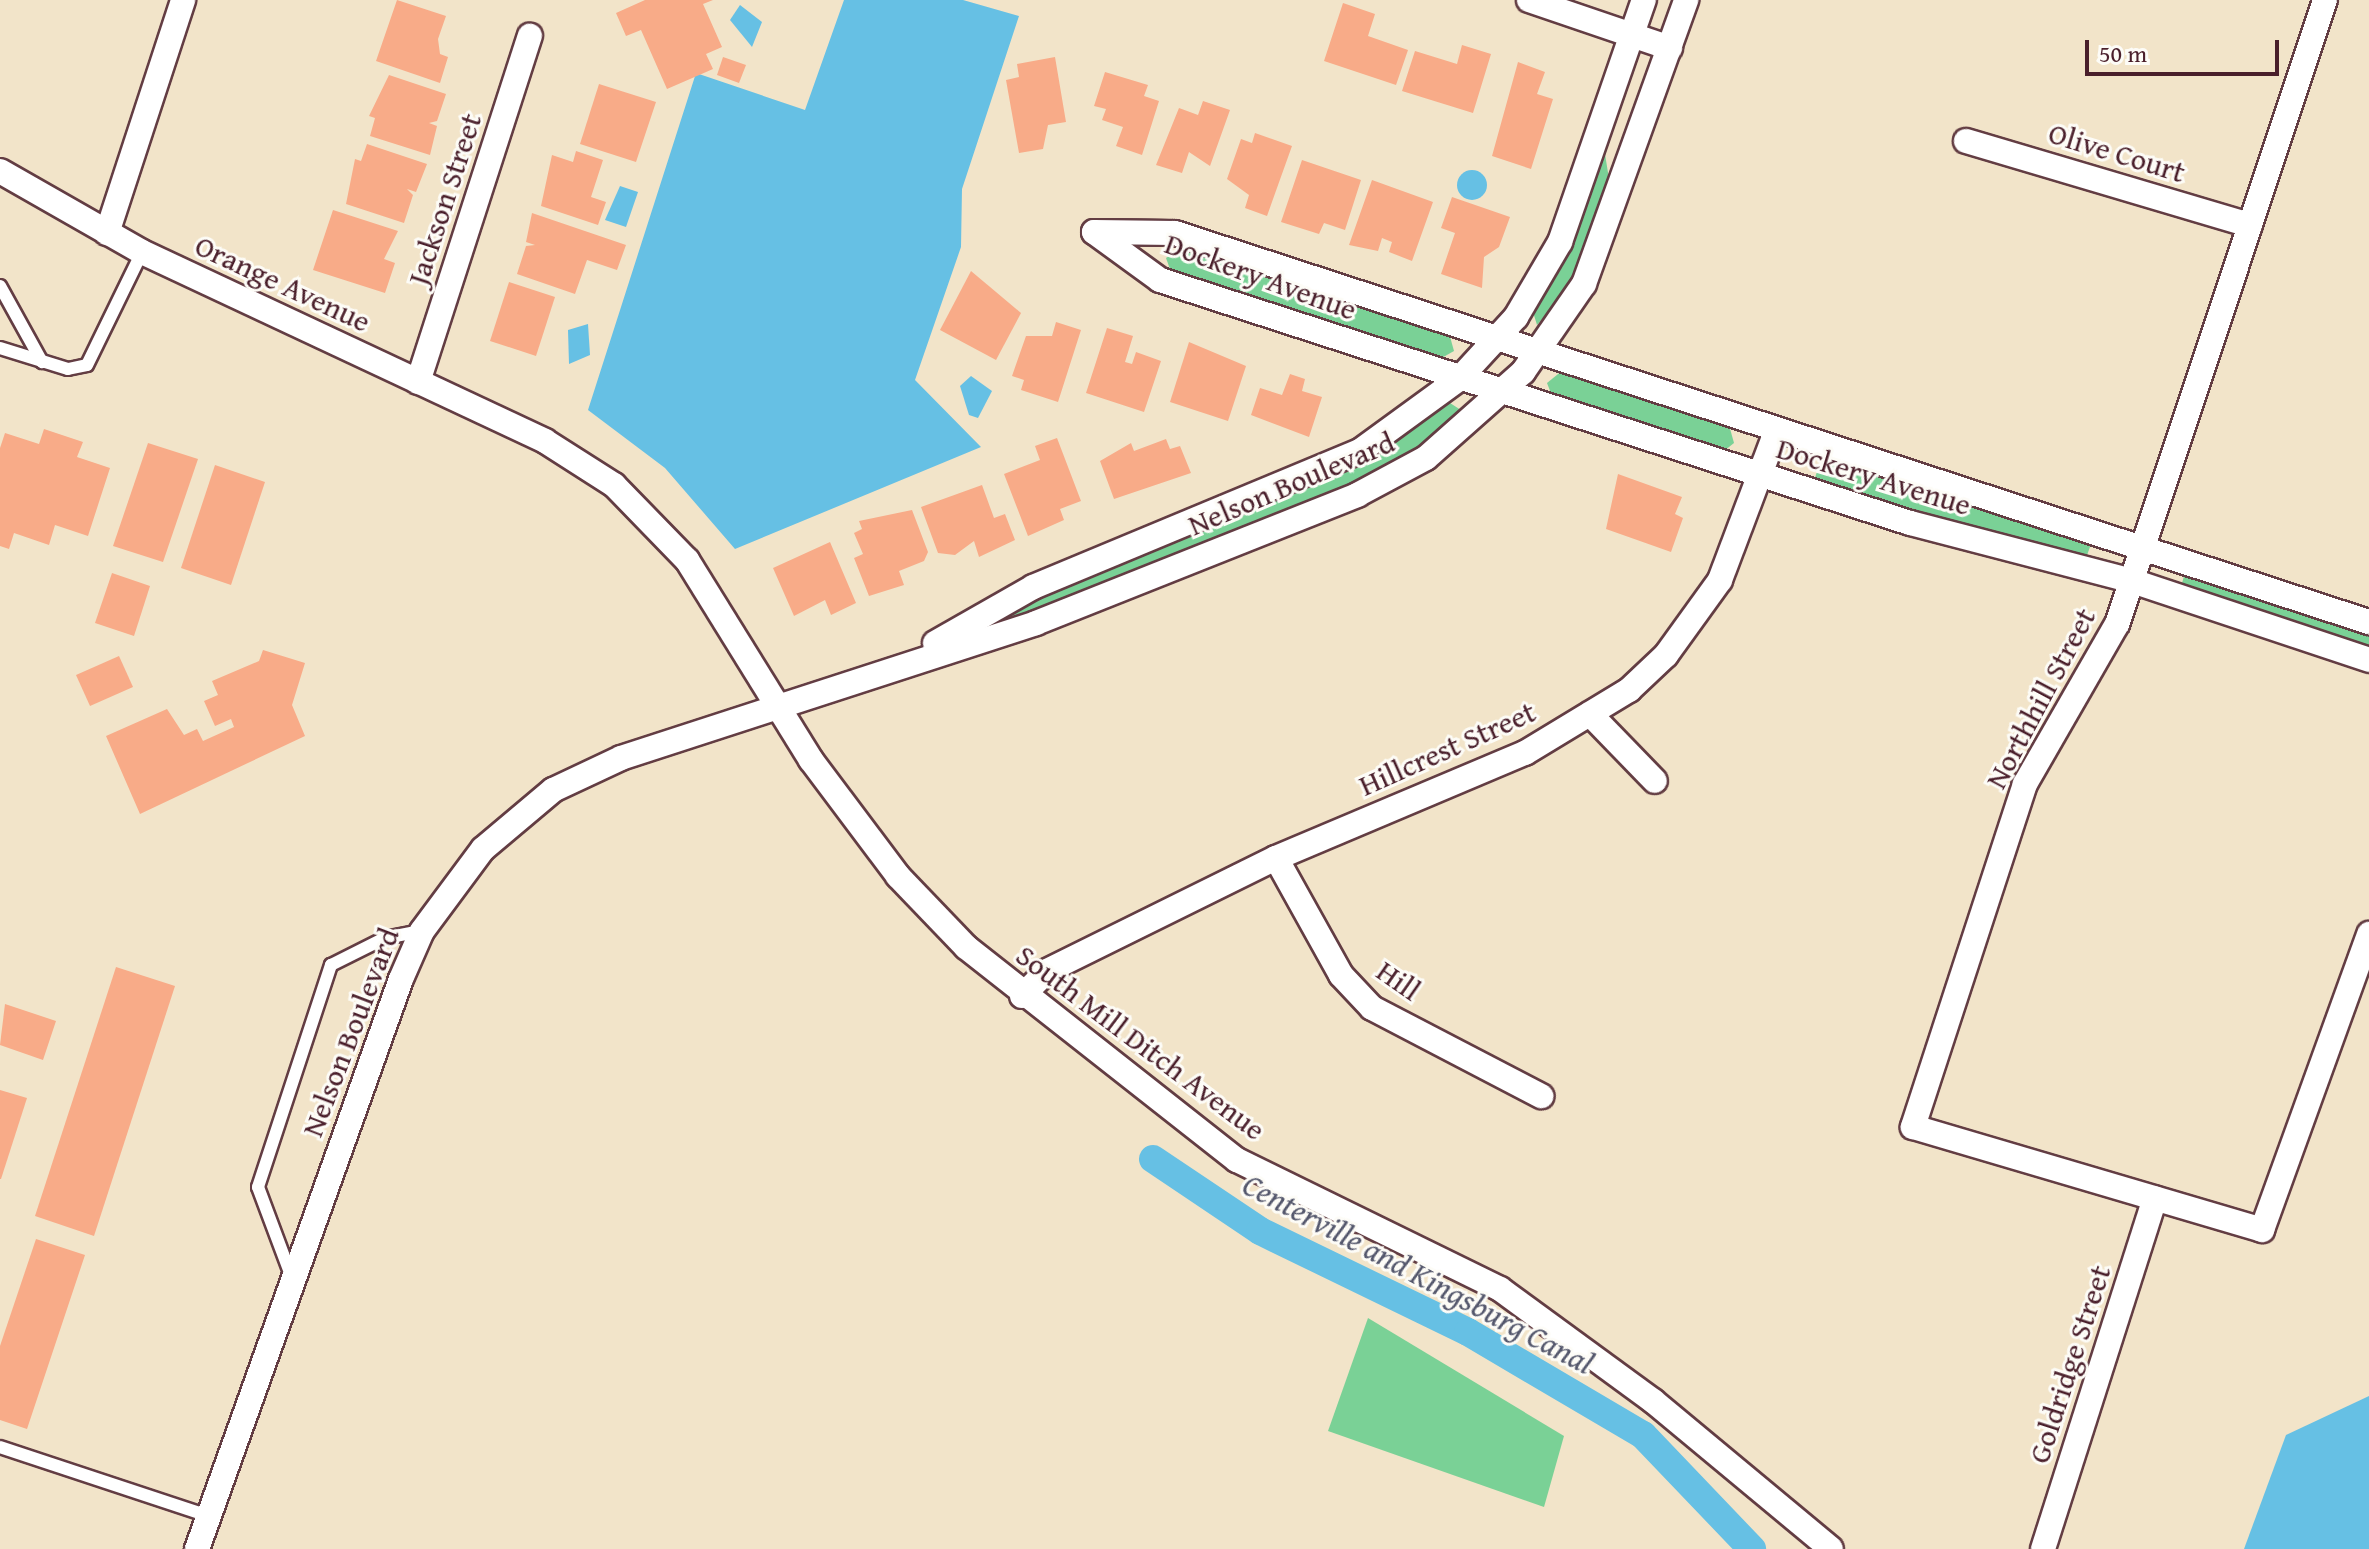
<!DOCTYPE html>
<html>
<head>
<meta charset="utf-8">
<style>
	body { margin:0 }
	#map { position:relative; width:2369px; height:1549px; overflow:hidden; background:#f2e4c9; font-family:"Gentium Book Plus",serif }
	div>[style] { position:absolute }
	.green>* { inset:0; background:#7ad196 }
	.water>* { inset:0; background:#66c0e4 }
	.round { border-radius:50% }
	.canal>* { height:28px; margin:-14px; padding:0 14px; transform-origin:14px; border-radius:14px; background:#66c0e4 }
	.building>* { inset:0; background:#f8ab88 }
	.roads { filter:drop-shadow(2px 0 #633d43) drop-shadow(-2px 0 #633d43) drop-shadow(0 2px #633d43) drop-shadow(0 -2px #633d43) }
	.service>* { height:12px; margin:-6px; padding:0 6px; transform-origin:6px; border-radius:6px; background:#fff }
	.minor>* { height:24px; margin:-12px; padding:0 12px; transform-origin:12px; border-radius:12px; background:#fff }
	span { translate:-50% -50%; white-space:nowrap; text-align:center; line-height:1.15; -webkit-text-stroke:6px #fdfcf7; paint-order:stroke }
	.street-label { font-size:30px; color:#4a1f2b }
	.water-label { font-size:32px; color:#54576c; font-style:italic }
	.scale { position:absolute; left:2085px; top:40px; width:194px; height:36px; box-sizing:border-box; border:4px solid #4a1f2b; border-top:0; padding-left:10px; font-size:24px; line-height:28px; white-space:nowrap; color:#4a1f2b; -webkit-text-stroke:6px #fdfcf7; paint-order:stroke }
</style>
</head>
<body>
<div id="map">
	<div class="green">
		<div style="clip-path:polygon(1605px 154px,1610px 185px,1572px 283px,1537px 325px,1533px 312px,1574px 238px)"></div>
		<div style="clip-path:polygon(1183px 246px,1449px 333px,1454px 351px,1438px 360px,1171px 272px,1166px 258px)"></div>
		<div style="clip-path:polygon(1563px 370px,1729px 425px,1734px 443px,1724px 451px,1552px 396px,1547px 383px)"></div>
		<div style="clip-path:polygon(1450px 403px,1464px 412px,1434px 440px,1355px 486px,980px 632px,1041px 596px,1369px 460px)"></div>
		<div style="clip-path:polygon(1822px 456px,2091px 544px,2086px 558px,1814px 481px)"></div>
		<div style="clip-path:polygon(2184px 576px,2369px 636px,2369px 649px,2181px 587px)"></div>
		<div style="clip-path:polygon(1368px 1318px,1564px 1436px,1544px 1507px,1328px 1431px)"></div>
	</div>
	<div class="water">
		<div style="clip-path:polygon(844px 0,963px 0,1019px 16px,962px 189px,961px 247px,915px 380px,981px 447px,735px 549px,665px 468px,588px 410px,696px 73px,805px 110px)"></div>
		<div style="clip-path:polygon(740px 5px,762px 22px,752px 47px,730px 20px)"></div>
		<div class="round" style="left:1457px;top:170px;width:30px;height:30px"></div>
		<div style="clip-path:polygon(620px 186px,638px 192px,626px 227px,605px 220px)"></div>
		<div style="clip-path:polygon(588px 324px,590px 355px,569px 364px,568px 330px)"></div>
		<div style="clip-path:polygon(971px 376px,992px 391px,978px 418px,969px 415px,960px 386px)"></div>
		<div style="clip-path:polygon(2369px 1396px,2369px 1549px,2244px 1549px,2286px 1435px)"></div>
	</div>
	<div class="canal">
		<div style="left:1153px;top:1159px;width:129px;rotate:33.9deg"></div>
		<div style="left:1260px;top:1231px;width:231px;rotate:25.9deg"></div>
		<div style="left:1468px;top:1332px;width:203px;rotate:30.5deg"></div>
		<div style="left:1643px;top:1435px;width:158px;rotate:46.3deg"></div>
	</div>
	<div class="building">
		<div style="clip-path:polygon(397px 0,446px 16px,438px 39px,440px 54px,448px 57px,440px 83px,376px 61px)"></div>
		<div style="clip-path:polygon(645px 0,713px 0,703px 4px,722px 47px,706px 54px,713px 69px,667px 89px,641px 30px,626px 36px,616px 13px)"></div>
		<div style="clip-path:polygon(1343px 3px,1375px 14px,1368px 36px,1408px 50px,1396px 85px,1324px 61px)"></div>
		<div style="clip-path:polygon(1462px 45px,1491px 54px,1473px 113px,1402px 91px,1415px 51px,1457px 64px)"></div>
		<div style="clip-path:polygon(723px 57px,746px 65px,739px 83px,717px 75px)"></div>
		<div style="clip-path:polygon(1055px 57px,1066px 122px,1048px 125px,1043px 149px,1019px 153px,1006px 80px,1019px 77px,1017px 64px)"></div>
		<div style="clip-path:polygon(1518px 62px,1545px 72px,1537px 94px,1553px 99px,1531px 169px,1492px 156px)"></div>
		<div style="clip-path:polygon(1105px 72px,1148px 85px,1144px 96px,1159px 101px,1142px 155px,1116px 146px,1123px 127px,1102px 120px,1106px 109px,1094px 106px)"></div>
		<div style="clip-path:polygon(389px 75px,446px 94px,437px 121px,429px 123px,437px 126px,430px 155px,370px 136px,375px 118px,369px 116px)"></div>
		<div style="clip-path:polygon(599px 84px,656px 102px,636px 162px,580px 144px)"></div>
		<div style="clip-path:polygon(1203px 101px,1230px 110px,1210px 166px,1189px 152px,1182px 173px,1156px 165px,1179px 108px,1198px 115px)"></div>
		<div style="clip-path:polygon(1255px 133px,1292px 146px,1267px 216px,1245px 208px,1249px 195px,1227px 179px,1241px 139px,1252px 143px)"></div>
		<div style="clip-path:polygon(367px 144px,427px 164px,416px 192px,407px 189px,413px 195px,404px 223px,346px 204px,355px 159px,361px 161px)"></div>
		<div style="clip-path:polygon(576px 151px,603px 160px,591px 197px,606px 202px,598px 225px,541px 206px,552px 155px,573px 162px)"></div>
		<div style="clip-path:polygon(1302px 160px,1361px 180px,1345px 230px,1324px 223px,1319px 234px,1281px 222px)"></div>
		<div style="clip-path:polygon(1372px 180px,1433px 202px,1412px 261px,1389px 252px,1392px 242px,1382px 238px,1378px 251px,1349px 245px)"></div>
		<div style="clip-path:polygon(1452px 197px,1510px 217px,1499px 247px,1484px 257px,1482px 288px,1441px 274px,1455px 233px,1441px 228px)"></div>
		<div style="clip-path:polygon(333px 210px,398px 231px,384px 259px,395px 263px,385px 293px,313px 270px)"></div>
		<div style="clip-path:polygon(532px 213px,626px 245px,617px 270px,587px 260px,575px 294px,517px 274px,526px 246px,535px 245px,526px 242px)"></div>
		<div style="clip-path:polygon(971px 271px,1021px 313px,996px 360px,940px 330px)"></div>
		<div style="clip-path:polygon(509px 282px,555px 297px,536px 356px,490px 341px)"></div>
		<div style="clip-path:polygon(1056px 322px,1081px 330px,1058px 402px,1021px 390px,1024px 380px,1012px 376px,1026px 336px,1052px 336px)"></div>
		<div style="clip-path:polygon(1107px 328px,1133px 336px,1125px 362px,1132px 364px,1136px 352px,1161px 361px,1144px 412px,1086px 393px)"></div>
		<div style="clip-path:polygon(1189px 342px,1246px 366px,1228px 421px,1170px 402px)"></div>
		<div style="clip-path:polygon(1290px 374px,1305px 379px,1302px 391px,1322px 397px,1309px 437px,1251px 415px,1260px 388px,1282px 395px)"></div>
		<div style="clip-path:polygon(44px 429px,83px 442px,77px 457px,110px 468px,88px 536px,55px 525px,49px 545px,14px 533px,9px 549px,0 546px,0 448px,5px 433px,39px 444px)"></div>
		<div style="clip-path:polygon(1057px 438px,1081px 501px,1060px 509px,1064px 520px,1028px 536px,1004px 474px,1040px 460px,1035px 446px)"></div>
		<div style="clip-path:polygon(1166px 439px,1170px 449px,1180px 446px,1191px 473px,1114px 499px,1100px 461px,1131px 443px,1134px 451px)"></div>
		<div style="clip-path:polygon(148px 443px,198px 459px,163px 562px,113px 546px)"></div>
		<div style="clip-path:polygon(215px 465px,265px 482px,231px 585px,181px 568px)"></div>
		<div style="clip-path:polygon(1618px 474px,1682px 497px,1675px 514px,1683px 518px,1671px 552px,1606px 529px)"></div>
		<div style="clip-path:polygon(982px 485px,994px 518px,1005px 514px,1015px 540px,979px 557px,974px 541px,955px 555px,938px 553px,921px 507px)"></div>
		<div style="clip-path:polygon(912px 510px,928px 552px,924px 561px,899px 571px,904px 585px,869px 596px,854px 558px,863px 554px,854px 533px,862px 529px,859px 521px)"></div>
		<div style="clip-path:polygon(830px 542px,856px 603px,831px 615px,825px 600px,794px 616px,773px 568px)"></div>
		<div style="clip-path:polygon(112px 573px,150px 586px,134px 636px,95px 623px)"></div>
		<div style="clip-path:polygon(263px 650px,305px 663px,292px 705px,305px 736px,140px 814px,106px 736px,167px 709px,184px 735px,197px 729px,203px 741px,234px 727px,231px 719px,215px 726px,204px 701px,218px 695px,212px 681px,259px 661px)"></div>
		<div style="clip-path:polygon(119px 656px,133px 687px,90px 706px,76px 675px)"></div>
		<div style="clip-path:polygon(116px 967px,175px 986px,94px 1236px,35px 1216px)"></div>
		<div style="clip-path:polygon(5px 1004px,56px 1021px,43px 1060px,0 1045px)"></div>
		<div style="clip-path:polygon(0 1090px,27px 1098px,1px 1179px,0 1179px)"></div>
		<div style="clip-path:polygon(36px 1239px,85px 1255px,27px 1429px,0 1420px,0 1346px)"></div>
	</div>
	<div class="roads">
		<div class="service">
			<div style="left:0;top:286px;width:87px;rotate:61.1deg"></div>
			<div style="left:0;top:348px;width:71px;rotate:17.2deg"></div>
			<div style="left:68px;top:369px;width:19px;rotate:-12deg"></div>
			<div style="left:87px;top:365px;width:126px;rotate:-64deg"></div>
			<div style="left:292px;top:1278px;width:97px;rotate:-110.5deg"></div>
			<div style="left:258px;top:1187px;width:234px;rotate:-71.8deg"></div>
			<div style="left:331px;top:965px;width:60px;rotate:-26.6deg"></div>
			<div style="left:385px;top:938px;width:38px;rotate:-11deg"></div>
			<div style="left:0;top:1447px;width:220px;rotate:18.3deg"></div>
		</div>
		<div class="minor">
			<div style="left:1529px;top:0;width:149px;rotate:18.8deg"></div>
			<div style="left:2325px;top:0;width:658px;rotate:108.43deg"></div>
			<div style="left:2117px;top:624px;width:185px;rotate:119.9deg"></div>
			<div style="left:2025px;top:784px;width:361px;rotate:108.1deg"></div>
			<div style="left:1913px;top:1127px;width:364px;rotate:16.4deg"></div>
			<div style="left:2262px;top:1230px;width:315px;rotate:-70.1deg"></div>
			<div style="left:1966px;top:141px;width:296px;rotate:16.5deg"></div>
			<div style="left:0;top:171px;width:163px;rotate:29.7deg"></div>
			<div style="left:142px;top:252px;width:445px;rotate:25.1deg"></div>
			<div style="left:545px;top:441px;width:82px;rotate:32.5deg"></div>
			<div style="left:614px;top:485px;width:105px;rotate:45.8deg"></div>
			<div style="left:687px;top:560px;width:235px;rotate:58.2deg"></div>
			<div style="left:811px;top:760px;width:145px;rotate:53.1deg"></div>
			<div style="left:898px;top:876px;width:98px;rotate:46.2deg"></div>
			<div style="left:966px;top:947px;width:345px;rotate:38.2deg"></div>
			<div style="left:1237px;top:1160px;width:293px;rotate:26.1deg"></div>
			<div style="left:1500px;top:1289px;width:190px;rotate:36.2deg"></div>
			<div style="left:1653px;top:1401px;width:231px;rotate:39.7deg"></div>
			<div style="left:1094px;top:232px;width:82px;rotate:36deg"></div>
			<div style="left:1160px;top:280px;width:788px;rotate:17.95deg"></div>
			<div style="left:1910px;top:523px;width:229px;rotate:14.6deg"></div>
			<div style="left:2132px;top:581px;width:250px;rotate:18.4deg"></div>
			<div style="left:1094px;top:232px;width:81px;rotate:0.7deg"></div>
			<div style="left:1175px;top:233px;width:1256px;rotate:18.05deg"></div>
			<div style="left:107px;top:233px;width:245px;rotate:-71.9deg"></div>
			<div style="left:418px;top:382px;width:364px;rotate:-72.1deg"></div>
			<div style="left:935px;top:643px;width:113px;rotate:-29.7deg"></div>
			<div style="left:1033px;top:587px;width:354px;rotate:-22.6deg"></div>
			<div style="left:1360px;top:451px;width:124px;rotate:-36.1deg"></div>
			<div style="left:1460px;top:378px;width:83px;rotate:-47.4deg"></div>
			<div style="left:1516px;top:317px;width:87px;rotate:-59.6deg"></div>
			<div style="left:1560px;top:242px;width:256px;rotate:-70.9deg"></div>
			<div style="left:1590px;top:714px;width:93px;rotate:45.9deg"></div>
			<div style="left:1276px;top:858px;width:134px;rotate:60.9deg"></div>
			<div style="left:1341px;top:975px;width:45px;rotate:46.8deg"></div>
			<div style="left:1372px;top:1008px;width:191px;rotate:27.5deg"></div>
			<div style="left:1022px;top:996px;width:35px;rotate:-45deg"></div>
			<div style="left:1047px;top:971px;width:255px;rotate:-26.3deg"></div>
			<div style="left:1276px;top:858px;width:270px;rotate:-22.9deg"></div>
			<div style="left:1525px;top:753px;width:122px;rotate:-31.2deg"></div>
			<div style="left:1629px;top:690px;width:51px;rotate:-43.4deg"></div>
			<div style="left:1666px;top:655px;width:92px;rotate:-54.2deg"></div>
			<div style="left:1720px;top:580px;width:158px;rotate:-69.3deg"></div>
			<div style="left:197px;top:1549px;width:605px;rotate:-70.31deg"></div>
			<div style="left:401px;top:979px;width:52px;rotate:-66.4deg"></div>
			<div style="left:422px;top:931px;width:102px;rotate:-53.4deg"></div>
			<div style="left:483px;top:849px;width:92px;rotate:-40.1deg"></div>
			<div style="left:553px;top:790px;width:75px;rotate:-25.2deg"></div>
			<div style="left:621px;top:758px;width:436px;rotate:-18deg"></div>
			<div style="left:1036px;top:623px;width:346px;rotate:-21.7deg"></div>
			<div style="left:1357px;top:495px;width:78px;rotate:-28.2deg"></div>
			<div style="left:1426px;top:458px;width:130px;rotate:-41.6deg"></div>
			<div style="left:1523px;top:372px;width:107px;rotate:-55.3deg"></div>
			<div style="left:1584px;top:284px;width:302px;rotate:-70.2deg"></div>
			<div style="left:2043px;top:1549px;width:368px;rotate:-72.3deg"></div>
		</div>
	</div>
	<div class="street-label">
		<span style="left:2117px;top:152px;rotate:17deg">Olive Court</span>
		<span style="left:444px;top:199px;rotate:-72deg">Jackson Street</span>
		<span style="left:1261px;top:276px;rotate:20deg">Dockery Avenue</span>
		<span style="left:283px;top:283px;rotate:25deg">Orange Avenue</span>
		<span style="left:1874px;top:476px;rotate:17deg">Dockery Avenue</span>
		<span style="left:1291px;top:483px;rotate:-23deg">Nelson Boulevard</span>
		<span style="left:2040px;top:698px;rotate:-62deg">Northhill Street</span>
		<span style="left:1447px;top:748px;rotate:-24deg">Hillcrest Street</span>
		<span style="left:1399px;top:980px;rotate:35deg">Hill</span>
		<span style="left:350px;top:1032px;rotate:-69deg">Nelson Boulevard</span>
		<span style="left:1141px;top:1042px;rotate:37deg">South Mill Ditch Avenue</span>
		<span style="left:2069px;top:1364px;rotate:-72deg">Goldridge Street</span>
	</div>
	<div class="water-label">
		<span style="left:1418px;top:1274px;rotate:28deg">Centerville and Kingsburg Canal</span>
	</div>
	<div class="scale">50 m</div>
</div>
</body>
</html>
